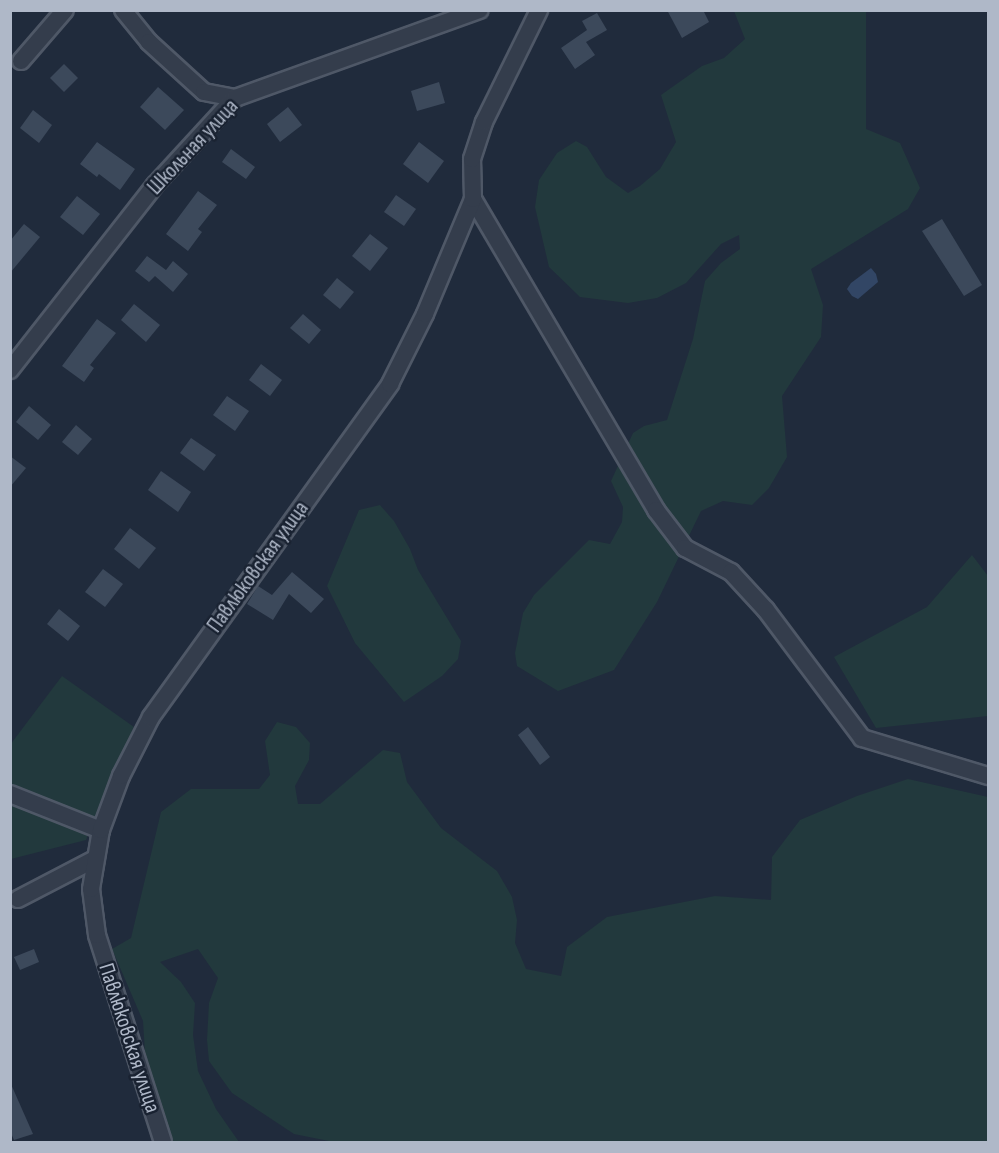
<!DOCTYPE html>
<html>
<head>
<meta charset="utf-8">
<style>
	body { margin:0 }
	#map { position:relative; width:999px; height:1153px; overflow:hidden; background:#202b3c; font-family:"Sofia Sans Condensed",sans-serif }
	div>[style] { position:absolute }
	.green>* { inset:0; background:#22393d }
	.water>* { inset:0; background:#324665 }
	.building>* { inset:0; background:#3c495b }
	.roads { filter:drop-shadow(2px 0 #4f5867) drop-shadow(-2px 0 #4f5867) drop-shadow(0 2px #4f5867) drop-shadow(0 -2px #4f5867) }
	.minor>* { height:16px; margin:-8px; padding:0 8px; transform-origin:8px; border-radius:8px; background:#343d4c }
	span { translate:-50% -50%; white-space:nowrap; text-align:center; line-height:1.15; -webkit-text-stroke:5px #192231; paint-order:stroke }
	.street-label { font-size:22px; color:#afb8c8 }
	.frame { position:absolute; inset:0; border:12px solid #afb8c8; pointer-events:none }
</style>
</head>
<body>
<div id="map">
	<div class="green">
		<div style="clip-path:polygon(734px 11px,866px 11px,866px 129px,900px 143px,920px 188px,908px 209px,811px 269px,823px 305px,821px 337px,782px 396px,787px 457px,769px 488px,752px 505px,723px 501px,701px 511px,657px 602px,614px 670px,558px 691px,517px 666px,515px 653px,523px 613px,534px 595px,589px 540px,610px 544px,622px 522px,623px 507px,611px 481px,633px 433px,644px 426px,667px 420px,693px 339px,705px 281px,721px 263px,740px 249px,739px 235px,721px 244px,686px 283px,657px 298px,628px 303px,580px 297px,549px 267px,535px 207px,539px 180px,557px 153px,576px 141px,587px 147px,606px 177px,628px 193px,640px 186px,660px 169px,676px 142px,661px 95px,702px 66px,724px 58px,745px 39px)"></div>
		<div style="clip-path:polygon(380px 505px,394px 521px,410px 549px,418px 570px,461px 641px,458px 659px,442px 676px,404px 702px,355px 643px,327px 586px,359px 510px)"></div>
		<div style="clip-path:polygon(972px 555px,988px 576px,988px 716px,876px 728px,834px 657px,927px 607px)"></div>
		<div style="clip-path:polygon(62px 676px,134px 727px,86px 840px,11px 859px,10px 745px)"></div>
		<div style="clip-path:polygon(277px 722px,296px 727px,310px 743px,309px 760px,295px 786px,298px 804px,320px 804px,383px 750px,400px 753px,407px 782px,441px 828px,497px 871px,512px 897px,517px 920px,515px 943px,526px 969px,561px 976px,567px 947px,607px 917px,715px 896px,771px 900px,772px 857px,800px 820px,857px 796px,908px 779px,988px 797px,988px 1142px,334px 1142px,294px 1134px,232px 1093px,209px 1061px,207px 1040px,209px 1003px,218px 978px,198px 949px,160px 962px,181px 982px,195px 1003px,193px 1035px,198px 1071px,216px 1109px,239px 1142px,173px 1142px,155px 1103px,146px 1069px,143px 1021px,112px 949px,131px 938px,161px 812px,191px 789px,259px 789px,270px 775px,265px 741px)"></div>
	</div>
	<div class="water">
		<div style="clip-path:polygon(871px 268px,876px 274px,878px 282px,858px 299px,852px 296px,847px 289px,851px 283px)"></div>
	</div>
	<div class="building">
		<div style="clip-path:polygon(667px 10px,703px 10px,709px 22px,682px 38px)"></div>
		<div style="clip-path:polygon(597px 13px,607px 30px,586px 42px,595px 55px,575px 69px,561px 48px,587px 30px,582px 21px)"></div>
		<div style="clip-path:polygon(64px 64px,78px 78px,64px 92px,50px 78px)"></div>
		<div style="clip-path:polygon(439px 82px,445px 103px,417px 111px,411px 91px)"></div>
		<div style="clip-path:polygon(158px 87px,184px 110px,165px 130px,140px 107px)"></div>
		<div style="clip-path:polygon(288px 107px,302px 125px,280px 142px,267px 124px)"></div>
		<div style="clip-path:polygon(33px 110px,52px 125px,39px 143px,20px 128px)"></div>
		<div style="clip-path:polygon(97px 142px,135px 169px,120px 190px,99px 174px,97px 177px,80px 164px)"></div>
		<div style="clip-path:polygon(419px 142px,444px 161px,428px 183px,403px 164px)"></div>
		<div style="clip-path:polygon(231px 149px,255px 167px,246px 179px,222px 162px)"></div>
		<div style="clip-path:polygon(198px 191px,217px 205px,198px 229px,202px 232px,188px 251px,166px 234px)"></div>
		<div style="clip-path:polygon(396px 195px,416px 209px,404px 226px,384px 212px)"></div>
		<div style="clip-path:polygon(77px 196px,100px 214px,83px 235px,60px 217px)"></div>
		<div style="clip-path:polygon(942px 219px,982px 285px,964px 296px,922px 231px)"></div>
		<div style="clip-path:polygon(24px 224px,40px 237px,10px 273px,10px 241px)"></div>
		<div style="clip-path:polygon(370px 234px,388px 248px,370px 271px,352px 256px)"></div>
		<div style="clip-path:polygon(147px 256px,166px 270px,173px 261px,188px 274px,173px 292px,155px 276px,149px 282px,135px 271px)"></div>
		<div style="clip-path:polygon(337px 278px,354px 292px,340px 309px,323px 295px)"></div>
		<div style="clip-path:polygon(134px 304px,160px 325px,146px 342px,121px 320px)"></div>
		<div style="clip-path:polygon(303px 314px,321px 330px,309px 344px,290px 328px)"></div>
		<div style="clip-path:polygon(97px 319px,116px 333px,90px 365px,94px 368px,84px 382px,62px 366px)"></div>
		<div style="clip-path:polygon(261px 364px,282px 380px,270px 396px,249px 380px)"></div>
		<div style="clip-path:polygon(227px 396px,249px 411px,235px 431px,213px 415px)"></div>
		<div style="clip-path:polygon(29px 406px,51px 425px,38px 440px,16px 422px)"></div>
		<div style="clip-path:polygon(76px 425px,92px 439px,78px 455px,62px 442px)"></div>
		<div style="clip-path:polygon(191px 438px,216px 455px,204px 471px,180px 453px)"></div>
		<div style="clip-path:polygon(10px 456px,26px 468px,10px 487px)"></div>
		<div style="clip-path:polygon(161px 471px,191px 492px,178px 512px,148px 490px)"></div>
		<div style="clip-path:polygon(130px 528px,156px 548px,139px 569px,114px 549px)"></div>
		<div style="clip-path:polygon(103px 569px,123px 584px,105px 607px,85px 592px)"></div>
		<div style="clip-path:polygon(292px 572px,324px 599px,311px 613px,289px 594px,273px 620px,247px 604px,258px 586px,272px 595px)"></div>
		<div style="clip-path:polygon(59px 609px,80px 626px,68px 641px,47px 624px)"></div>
		<div style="clip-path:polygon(528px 727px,550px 757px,540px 765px,518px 735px)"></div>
		<div style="clip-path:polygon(34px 949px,39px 962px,20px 970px,14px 957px)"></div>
		<div style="clip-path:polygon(10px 1082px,33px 1134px,14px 1140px,10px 1131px)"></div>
	</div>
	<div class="roads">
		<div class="minor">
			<div style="left:123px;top:10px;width:41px;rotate:50.9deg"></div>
			<div style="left:149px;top:42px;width:74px;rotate:42.3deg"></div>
			<div style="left:204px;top:92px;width:32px;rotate:11deg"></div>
			<div style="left:21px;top:61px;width:67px;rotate:-49.2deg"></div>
			<div style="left:473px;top:199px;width:361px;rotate:59.5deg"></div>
			<div style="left:656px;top:510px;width:48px;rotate:52.7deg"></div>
			<div style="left:685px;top:548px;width:52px;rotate:27.6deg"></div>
			<div style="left:731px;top:572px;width:52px;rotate:47.4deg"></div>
			<div style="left:766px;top:610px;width:160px;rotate:53.1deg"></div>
			<div style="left:862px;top:738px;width:132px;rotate:16.8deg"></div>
			<div style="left:10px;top:370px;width:235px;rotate:-51.9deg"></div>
			<div style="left:155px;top:185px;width:118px;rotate:-47.4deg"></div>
			<div style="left:235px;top:98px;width:260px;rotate:-19.8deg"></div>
			<div style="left:10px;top:794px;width:98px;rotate:21.6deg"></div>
			<div style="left:18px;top:899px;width:87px;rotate:-27.5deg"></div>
			<div style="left:163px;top:1142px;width:217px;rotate:-107.7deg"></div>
			<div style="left:97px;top:935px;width:46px;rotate:-97.4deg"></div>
			<div style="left:91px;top:889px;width:60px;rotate:-80.4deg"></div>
			<div style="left:101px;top:830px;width:58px;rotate:-69.7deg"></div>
			<div style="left:121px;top:776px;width:66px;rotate:-63deg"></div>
			<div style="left:151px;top:717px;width:410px;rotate:-54.3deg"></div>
			<div style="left:390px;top:384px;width:78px;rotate:-63.4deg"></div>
			<div style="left:425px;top:314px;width:125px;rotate:-67.3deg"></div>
			<div style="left:473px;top:199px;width:40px;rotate:-91.4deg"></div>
			<div style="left:472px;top:159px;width:39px;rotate:-72deg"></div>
			<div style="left:484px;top:122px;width:125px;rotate:-63.8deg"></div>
		</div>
	</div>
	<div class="street-label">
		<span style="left:193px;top:147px;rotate:-47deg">Школьная улица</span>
		<span style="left:258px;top:567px;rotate:-54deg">Павлюковская улица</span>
		<span style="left:129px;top:1038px;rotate:72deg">Павлюковская улица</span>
	</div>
	<div class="frame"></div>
</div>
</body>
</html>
